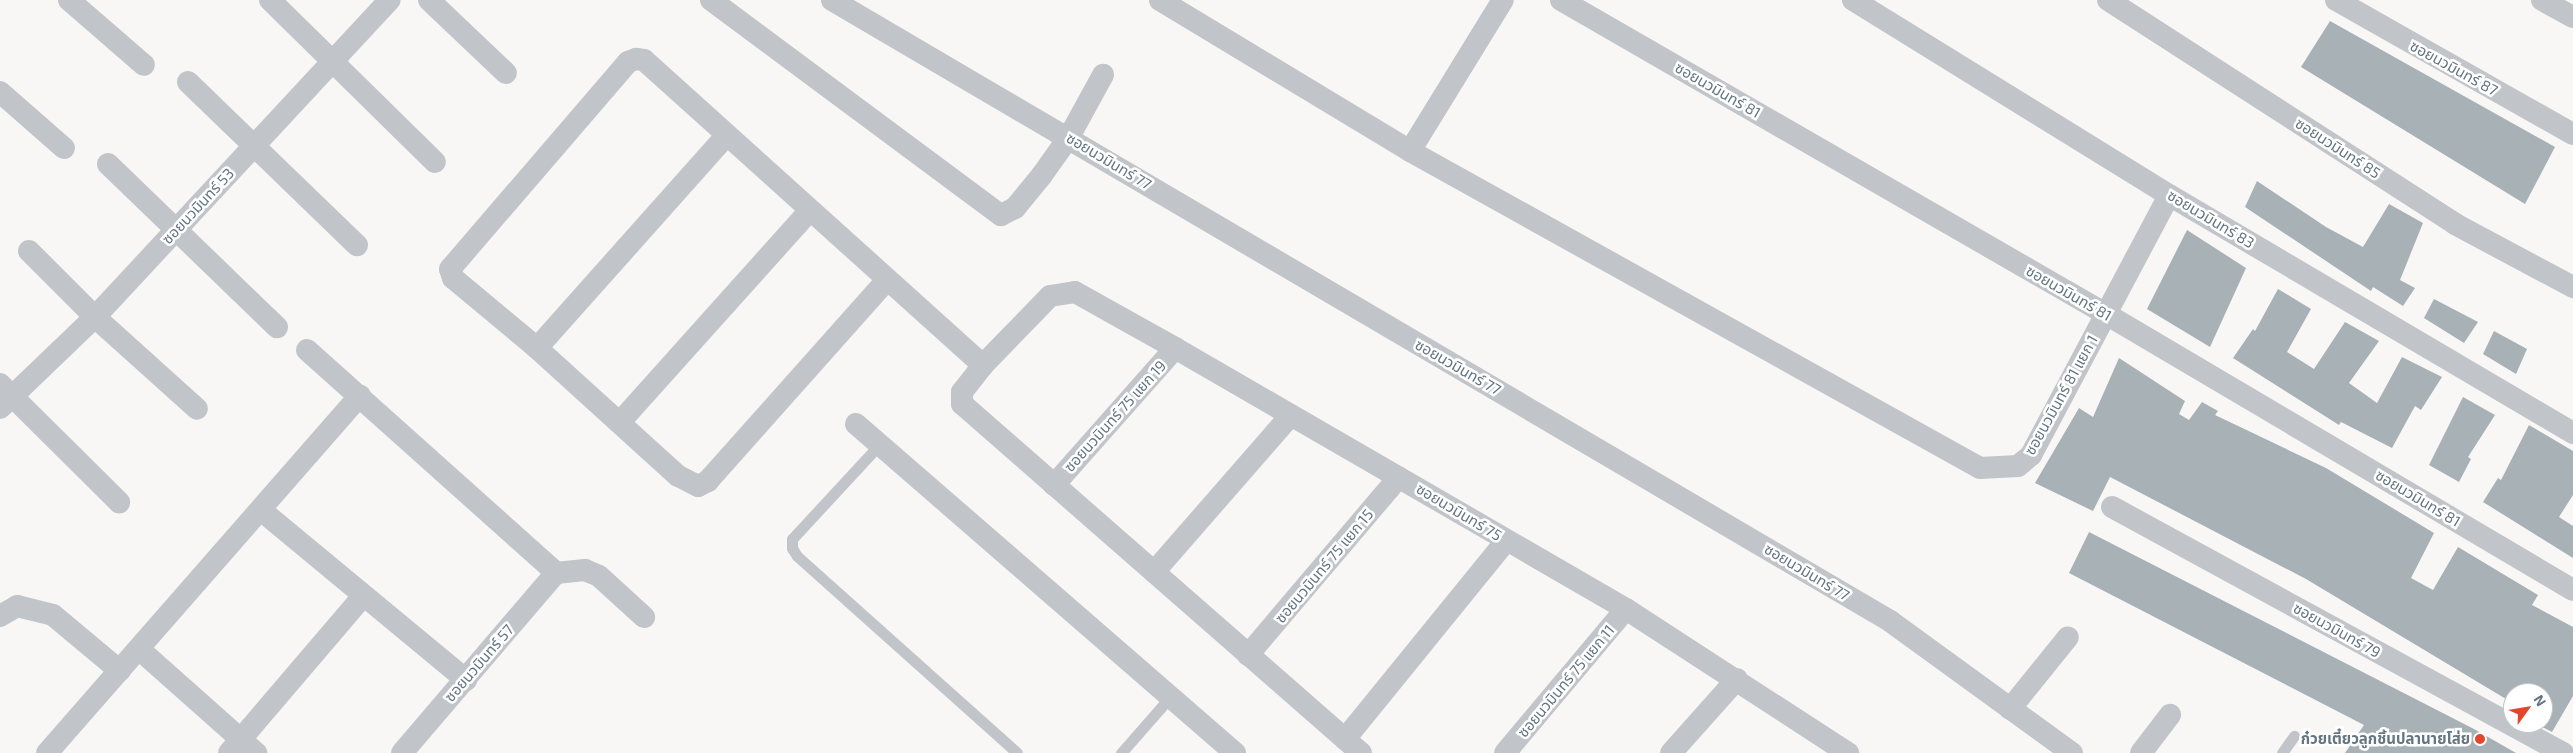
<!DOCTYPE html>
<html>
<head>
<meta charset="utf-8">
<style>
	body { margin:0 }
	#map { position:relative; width:2573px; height:753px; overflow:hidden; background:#f8f7f5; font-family:"Exo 2","Noto Sans Thai",sans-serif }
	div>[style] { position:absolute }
	.building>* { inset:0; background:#a7b1b6 }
	.service>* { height:11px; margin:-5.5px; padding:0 5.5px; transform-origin:5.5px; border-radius:5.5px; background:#c1c5c9 }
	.minor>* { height:22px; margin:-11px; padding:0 11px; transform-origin:11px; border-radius:11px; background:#c1c5c9 }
	.dots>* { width:14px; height:14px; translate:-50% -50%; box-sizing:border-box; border:2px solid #fff; border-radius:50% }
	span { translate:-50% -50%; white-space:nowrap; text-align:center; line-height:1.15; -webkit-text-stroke:5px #fff; paint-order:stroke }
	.street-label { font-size:15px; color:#637580 }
	.poi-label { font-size:15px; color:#637580; font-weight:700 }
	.right { translate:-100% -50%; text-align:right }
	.north { position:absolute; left:2503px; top:683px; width:50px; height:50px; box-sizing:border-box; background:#fff; border:1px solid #c1c8cc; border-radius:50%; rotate:58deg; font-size:14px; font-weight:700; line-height:20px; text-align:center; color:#637580 }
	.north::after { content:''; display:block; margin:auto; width:18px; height:22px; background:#e2462b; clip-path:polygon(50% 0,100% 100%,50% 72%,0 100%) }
</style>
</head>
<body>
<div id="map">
	<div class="building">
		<div style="clip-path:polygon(2330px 21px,2555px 147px,2525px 204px,2301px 67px)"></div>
		<div style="clip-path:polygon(2257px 181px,2326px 227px,2363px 247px,2389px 204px,2423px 223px,2400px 280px,2415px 288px,2403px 306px,2373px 287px,2371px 291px,2245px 207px)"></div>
		<div style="clip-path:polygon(2187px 230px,2246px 268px,2210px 347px,2147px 309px)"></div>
		<div style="clip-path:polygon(2278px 289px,2311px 309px,2287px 352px,2314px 369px,2345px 322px,2379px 341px,2349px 383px,2377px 403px,2402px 357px,2442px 377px,2421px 410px,2415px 406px,2392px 448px,2341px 422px,2339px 425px,2233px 358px,2253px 329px,2255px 331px)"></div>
		<div style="clip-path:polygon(2434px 299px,2478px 322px,2464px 343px,2424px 318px)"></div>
		<div style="clip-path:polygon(2494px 331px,2527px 349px,2516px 374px,2483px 354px)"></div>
		<div style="clip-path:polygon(2119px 358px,2185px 401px,2179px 414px,2189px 420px,2202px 402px,2218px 411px,2215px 415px,2326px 468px,2434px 533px,2411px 578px,2433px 590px,2458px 547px,2538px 595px,2532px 605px,2573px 627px,2573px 696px,2552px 732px,2535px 723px,2543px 723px,2543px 693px,2513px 693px,2513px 711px,2503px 705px,2506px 699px,2306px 579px,2110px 477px,2093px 511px,2035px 483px,2079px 408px,2093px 417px)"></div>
		<div style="clip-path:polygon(2463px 397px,2495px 415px,2468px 457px,2471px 459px,2459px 482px,2429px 465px)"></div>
		<div style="clip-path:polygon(2529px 425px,2573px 451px,2573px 495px,2559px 517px,2573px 526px,2573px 558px,2483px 502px,2498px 478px,2501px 480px)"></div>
		<div style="clip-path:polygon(2089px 532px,2474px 729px,2516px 753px,2345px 753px,2364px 725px,2069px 573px)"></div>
	</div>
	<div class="service">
		<div style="left:879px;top:445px;width:128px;rotate:132.8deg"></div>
		<div style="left:792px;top:539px;width:9px;rotate:90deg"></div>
		<div style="left:792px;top:548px;width:9px;rotate:58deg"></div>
		<div style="left:797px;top:556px;width:295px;rotate:41.8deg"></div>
		<div style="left:1121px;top:753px;width:74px;rotate:-48.8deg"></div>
		<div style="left:2282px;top:753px;width:21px;rotate:-55deg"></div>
	</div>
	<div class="minor">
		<div style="left:69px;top:0;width:99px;rotate:40.9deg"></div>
		<div style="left:270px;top:0;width:231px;rotate:44.5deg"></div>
		<div style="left:429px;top:0;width:106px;rotate:43.5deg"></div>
		<div style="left:711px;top:0;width:361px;rotate:36.6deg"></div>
		<div style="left:1001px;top:215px;width:16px;rotate:-27deg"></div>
		<div style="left:1015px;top:208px;width:43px;rotate:-50.7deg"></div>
		<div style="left:1042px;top:175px;width:47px;rotate:-54.6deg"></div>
		<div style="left:1069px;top:137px;width:71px;rotate:-61.3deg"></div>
		<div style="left:832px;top:0;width:1227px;rotate:30.41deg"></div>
		<div style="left:1890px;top:621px;width:225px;rotate:36deg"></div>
		<div style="left:1160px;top:0;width:292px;rotate:31.1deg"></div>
		<div style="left:1410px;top:151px;width:652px;rotate:29.08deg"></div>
		<div style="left:1980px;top:468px;width:38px;rotate:-3deg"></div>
		<div style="left:2018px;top:466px;width:17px;rotate:-40deg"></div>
		<div style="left:2031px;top:455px;width:294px;rotate:-62deg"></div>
		<div style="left:1561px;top:0;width:629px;rotate:29.95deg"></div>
		<div style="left:2106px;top:314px;width:542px;rotate:30.58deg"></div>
		<div style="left:1853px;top:0;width:371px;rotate:31.7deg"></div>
		<div style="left:2169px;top:195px;width:469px;rotate:30.5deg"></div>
		<div style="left:2108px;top:0;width:413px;rotate:32.8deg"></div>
		<div style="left:2455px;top:224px;width:134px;rotate:28.1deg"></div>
		<div style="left:2336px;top:0;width:272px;rotate:29.5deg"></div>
		<div style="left:2542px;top:0;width:35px;rotate:29deg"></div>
		<div style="left:188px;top:82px;width:235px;rotate:44deg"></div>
		<div style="left:0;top:92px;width:85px;rotate:41.2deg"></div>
		<div style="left:1410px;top:151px;width:177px;rotate:-58.4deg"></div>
		<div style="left:108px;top:164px;width:235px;rotate:44deg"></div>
		<div style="left:29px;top:251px;width:93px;rotate:45deg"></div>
		<div style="left:95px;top:317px;width:137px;rotate:42deg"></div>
		<div style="left:886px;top:281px;width:268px;rotate:131.7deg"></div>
		<div style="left:708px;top:481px;width:11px;rotate:153deg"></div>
		<div style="left:698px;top:486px;width:22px;rotate:-153deg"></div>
		<div style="left:678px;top:476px;width:190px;rotate:-137.8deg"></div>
		<div style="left:537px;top:348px;width:109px;rotate:-140.2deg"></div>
		<div style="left:453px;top:278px;width:9px;rotate:-108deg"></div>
		<div style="left:450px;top:269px;width:273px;rotate:-49.3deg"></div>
		<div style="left:628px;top:62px;width:9px;rotate:-21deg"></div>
		<div style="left:636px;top:59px;width:8px;rotate:7deg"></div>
		<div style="left:644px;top:60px;width:456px;rotate:42deg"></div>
		<div style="left:537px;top:348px;width:284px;rotate:-48.3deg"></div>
		<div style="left:307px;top:350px;width:334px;rotate:41.8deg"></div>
		<div style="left:556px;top:573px;width:29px;rotate:-6deg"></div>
		<div style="left:585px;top:570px;width:15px;rotate:23deg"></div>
		<div style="left:599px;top:576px;width:61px;rotate:42.3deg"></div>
		<div style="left:0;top:384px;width:168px;rotate:44.8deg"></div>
		<div style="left:0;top:408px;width:132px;rotate:-43.8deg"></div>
		<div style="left:95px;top:317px;width:433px;rotate:-47.1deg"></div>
		<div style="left:620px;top:422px;width:283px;rotate:-48.1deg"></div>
		<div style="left:856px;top:424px;width:502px;rotate:40.96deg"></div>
		<div style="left:1054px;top:485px;width:183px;rotate:-48.5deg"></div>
		<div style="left:2112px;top:507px;width:514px;rotate:28.61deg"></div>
		<div style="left:262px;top:511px;width:265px;rotate:39.6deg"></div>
		<div style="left:1154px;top:572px;width:208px;rotate:-48.9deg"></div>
		<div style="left:0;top:616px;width:20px;rotate:-30deg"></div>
		<div style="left:17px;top:606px;width:37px;rotate:14deg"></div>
		<div style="left:53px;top:615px;width:87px;rotate:39.9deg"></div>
		<div style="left:139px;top:649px;width:157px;rotate:41.6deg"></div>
		<div style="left:1248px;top:655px;width:233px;rotate:-49.7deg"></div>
		<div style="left:2010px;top:709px;width:92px;rotate:-51.1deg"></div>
		<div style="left:1345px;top:739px;width:255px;rotate:-50.9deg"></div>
		<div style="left:47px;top:753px;width:475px;rotate:-48.8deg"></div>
		<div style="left:229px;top:753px;width:206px;rotate:-49.5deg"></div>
		<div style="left:402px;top:753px;width:237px;rotate:-49.5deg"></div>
		<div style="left:1361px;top:753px;width:530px;rotate:-138.82deg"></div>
		<div style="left:962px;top:404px;width:12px;rotate:-90deg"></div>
		<div style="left:962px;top:392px;width:34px;rotate:-52deg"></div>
		<div style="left:983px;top:365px;width:96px;rotate:-45.8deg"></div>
		<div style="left:1050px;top:296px;width:25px;rotate:-9deg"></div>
		<div style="left:1075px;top:292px;width:115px;rotate:29.2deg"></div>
		<div style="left:1175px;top:348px;width:521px;rotate:30.06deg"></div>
		<div style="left:1626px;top:609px;width:265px;rotate:33deg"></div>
		<div style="left:1505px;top:753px;width:188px;rotate:-50deg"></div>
		<div style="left:1671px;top:753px;width:99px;rotate:-48.3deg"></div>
		<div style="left:2141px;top:753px;width:48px;rotate:-52.7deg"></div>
	</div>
	<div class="dots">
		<div style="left:2480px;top:739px;background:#e2462b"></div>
	</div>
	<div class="street-label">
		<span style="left:2454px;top:68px;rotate:29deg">ซอยนวมินทร์ 87</span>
		<span style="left:1718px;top:90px;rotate:30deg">ซอยนวมินทร์ 81</span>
		<span style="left:2338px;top:148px;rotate:33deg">ซอยนวมินทร์ 85</span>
		<span style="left:1109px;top:161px;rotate:31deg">ซอยนวมินทร์ 77</span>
		<span style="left:198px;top:206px;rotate:-47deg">ซอยนวมินทร์ 53</span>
		<span style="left:2211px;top:219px;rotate:31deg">ซอยนวมินทร์ 83</span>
		<span style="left:2069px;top:293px;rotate:30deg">ซอยนวมินทร์ 81</span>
		<span style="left:1458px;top:367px;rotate:30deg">ซอยนวมินทร์ 77</span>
		<span style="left:2061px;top:395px;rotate:-61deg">ซอยนวมินทร์ 81 แยก 1</span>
		<span style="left:1115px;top:416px;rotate:-48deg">ซอยนวมินทร์ 75 แยก 19</span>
		<span style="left:2418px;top:498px;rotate:31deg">ซอยนวมินทร์ 81</span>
		<span style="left:1459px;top:512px;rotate:31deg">ซอยนวมินทร์ 75</span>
		<span style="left:1324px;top:566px;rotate:-50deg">ซอยนวมินทร์ 75 แยก 15</span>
		<span style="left:1807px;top:572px;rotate:31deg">ซอยนวมินทร์ 77</span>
		<span style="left:2337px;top:630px;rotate:29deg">ซอยนวมินทร์ 79</span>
		<span style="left:479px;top:663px;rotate:-49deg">ซอยนวมินทร์ 57</span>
		<span style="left:1566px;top:681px;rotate:-50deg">ซอยนวมินทร์ 75 แยก 11</span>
	</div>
	<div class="poi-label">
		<span class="right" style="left:2470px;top:739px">ก๋วยเตี๋ยวลูกชิ้นปลานายโส่ย</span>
	</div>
	<div class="north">N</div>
</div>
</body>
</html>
